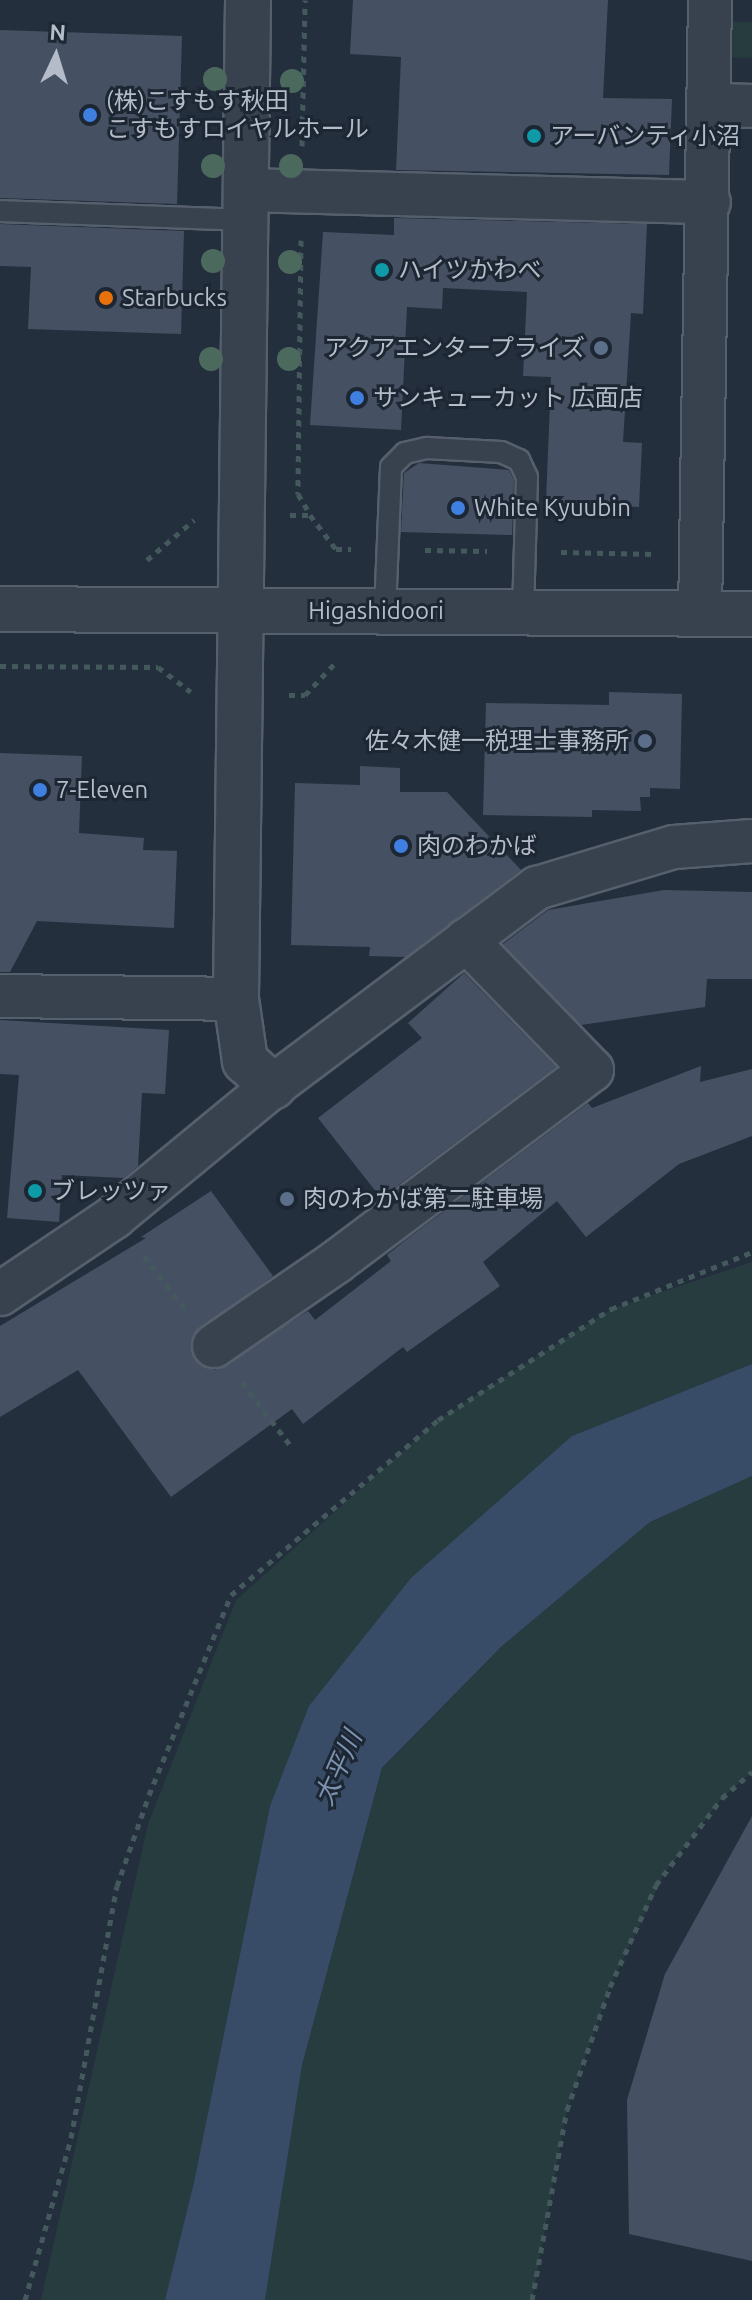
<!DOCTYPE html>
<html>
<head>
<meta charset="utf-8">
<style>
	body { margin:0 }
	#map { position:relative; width:752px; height:2300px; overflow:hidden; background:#242f3e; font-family:Ubuntu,"Noto Sans JP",sans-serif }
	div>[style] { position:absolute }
	.green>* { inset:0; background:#263c3f }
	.water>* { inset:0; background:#394c67 }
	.building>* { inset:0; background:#455162 }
	.path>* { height:5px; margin-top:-2.5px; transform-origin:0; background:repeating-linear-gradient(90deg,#44595c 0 6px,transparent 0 12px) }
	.roads { filter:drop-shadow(2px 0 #565f6c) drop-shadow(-2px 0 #565f6c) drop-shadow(0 2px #565f6c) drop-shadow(0 -2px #565f6c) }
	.service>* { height:20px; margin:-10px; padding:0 10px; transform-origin:10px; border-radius:10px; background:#38414e }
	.minor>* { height:42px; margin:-21px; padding:0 21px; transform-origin:21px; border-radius:21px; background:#38414e }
	.tertiary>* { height:44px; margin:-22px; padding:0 22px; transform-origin:22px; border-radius:22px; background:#38414e }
	.trees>* { width:24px; height:24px; margin:-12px; border-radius:50%; background:#4b6a5d }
	.dots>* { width:22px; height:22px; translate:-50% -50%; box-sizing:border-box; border:4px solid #1d2633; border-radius:50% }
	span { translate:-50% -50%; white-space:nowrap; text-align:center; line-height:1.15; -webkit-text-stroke:6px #1d2633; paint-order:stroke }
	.poi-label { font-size:24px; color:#b4bcc9 }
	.left { translate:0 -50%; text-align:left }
	.right { translate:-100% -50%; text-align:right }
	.street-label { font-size:24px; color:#b4bcc9 }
	.water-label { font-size:26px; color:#7c92b1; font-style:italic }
	.north { position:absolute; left:16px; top:16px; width:80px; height:80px; -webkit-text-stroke:6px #1d2633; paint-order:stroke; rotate:4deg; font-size:22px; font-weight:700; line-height:32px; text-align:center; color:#b4bcc9 }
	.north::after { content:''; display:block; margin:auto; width:28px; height:36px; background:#b4bcc9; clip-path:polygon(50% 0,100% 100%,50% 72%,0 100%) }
</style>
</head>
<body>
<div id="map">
	<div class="green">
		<div style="clip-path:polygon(724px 22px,752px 22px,752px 58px,721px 57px)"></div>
		<div style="clip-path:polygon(752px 1262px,752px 1364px,572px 1436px,270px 1806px,194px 2182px,165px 2300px,41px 2300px,148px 1824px,236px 1600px,438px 1420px,611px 1309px)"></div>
		<div style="clip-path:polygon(752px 1476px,752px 1772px,722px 1798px,664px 1874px,610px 1987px,567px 2110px,532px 2300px,265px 2300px,302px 2065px,382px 1769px,502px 1646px,650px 1522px)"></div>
	</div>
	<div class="water">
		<div style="clip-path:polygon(752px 1364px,752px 1476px,650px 1522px,502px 1646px,382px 1768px,302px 2065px,265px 2300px,165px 2300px,194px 2182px,270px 1806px,309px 1706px,411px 1578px,572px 1436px)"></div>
	</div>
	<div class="building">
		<div style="clip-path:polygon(353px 0,608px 0,603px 98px,672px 99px,669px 175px,396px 170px,401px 57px,350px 54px)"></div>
		<div style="clip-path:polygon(0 30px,182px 36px,177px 204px,0 198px)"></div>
		<div style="clip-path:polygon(394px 218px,647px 224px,643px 314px,631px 313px,623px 442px,642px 443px,639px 507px,546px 502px,551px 377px,523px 376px,527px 292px,443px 288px,442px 309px,407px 307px,401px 430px,310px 425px,323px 232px,394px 235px)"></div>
		<div style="clip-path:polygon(0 224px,184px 231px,181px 334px,28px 329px,31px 267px,0 266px)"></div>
		<div style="clip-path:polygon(419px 463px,509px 470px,514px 480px,512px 535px,401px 532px,404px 473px)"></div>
		<div style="clip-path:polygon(609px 692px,682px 694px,680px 789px,650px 788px,650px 797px,640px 797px,641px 811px,592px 810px,592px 817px,483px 815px,486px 703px,609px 705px)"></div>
		<div style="clip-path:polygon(0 753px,82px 756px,79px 833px,144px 838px,143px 850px,177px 851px,174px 928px,37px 921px,10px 972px,0 972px)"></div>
		<div style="clip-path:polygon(360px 766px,400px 768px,400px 792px,447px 792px,521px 870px,406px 957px,369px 956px,370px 947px,291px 945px,295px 783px,360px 785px)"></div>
		<div style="clip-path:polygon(664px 890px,752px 892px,752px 979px,707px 979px,705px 1007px,581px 1025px,503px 944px,548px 910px)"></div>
		<div style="clip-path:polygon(464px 973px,556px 1067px,381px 1198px,318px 1118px,422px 1038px,408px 1023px)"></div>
		<div style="clip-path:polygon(0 1020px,169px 1030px,165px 1094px,142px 1093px,138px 1166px,124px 1178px,62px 1175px,59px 1222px,7px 1218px,19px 1075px,0 1074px)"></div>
		<div style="clip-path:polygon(701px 1066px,700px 1082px,752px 1069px,752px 1136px,679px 1164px,586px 1237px,557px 1201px,483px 1262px,500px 1286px,407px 1352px,403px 1347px,303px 1424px,292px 1409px,171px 1497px,78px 1370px,0 1417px,0 1326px,146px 1238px,141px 1237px,211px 1191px,273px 1276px,193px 1335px,194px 1359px,215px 1370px,308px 1311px,315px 1320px,391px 1261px,387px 1255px,407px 1239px,588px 1103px,592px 1108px)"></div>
		<div style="clip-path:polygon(752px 1816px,752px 2261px,629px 2234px,627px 2100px,665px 1974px)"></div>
	</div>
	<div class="path">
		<div style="left:302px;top:146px;width:146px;rotate:-88.8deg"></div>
		<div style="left:301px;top:240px;width:254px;rotate:90.7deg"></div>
		<div style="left:298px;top:494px;width:23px;rotate:59deg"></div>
		<div style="left:290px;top:515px;width:20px"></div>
		<div style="left:310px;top:515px;width:43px;rotate:52.6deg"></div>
		<div style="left:336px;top:549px;width:15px"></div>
		<div style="left:425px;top:550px;width:62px;rotate:0.9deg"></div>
		<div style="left:561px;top:552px;width:94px;rotate:1.2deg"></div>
		<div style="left:147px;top:560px;width:62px;rotate:-40.4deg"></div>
		<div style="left:0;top:666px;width:158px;rotate:0.4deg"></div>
		<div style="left:158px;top:667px;width:41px;rotate:37.1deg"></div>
		<div style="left:289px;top:695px;width:16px"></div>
		<div style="left:305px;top:695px;width:45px;rotate:-46.8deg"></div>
		<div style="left:144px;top:1256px;width:66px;rotate:52.4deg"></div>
		<div style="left:242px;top:1382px;width:84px;rotate:52.7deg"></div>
		<div style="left:25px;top:2300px;width:168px;rotate:-74.1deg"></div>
		<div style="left:71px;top:2138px;width:256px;rotate:-79.7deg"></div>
		<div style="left:117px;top:1886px;width:96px;rotate:-70.6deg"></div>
		<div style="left:149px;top:1795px;width:216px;rotate:-67.7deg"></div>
		<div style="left:231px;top:1595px;width:271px;rotate:-40.2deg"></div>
		<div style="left:438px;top:1420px;width:206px;rotate:-32.7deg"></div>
		<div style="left:611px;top:1309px;width:152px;rotate:-22deg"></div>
		<div style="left:532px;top:2300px;width:193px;rotate:-79.6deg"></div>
		<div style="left:567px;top:2110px;width:130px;rotate:-70.7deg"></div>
		<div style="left:610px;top:1987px;width:112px;rotate:-65.7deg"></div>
		<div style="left:656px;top:1885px;width:109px;rotate:-52.8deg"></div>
		<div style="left:722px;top:1798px;width:40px;rotate:-41deg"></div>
	</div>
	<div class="roads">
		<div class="service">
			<div style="left:0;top:211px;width:245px;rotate:2.1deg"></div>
			<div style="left:385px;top:611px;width:144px;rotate:-87.6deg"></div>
			<div style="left:391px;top:467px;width:20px;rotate:-45deg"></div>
			<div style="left:405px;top:453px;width:23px;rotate:-13deg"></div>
			<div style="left:427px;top:448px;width:74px;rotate:3.1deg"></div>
			<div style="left:501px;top:452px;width:20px;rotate:24deg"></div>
			<div style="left:519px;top:460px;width:19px;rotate:65deg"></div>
			<div style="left:527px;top:477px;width:134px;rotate:91.7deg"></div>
		</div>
		<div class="minor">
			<div style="left:711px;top:105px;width:41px;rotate:1.4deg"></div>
			<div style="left:246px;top:190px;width:463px;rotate:1.5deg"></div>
			<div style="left:700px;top:614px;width:614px;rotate:-89.07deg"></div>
			<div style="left:0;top:996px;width:236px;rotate:0.7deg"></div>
			<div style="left:0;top:1294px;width:138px;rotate:-34deg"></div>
			<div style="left:114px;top:1217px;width:206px;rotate:-39.5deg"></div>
			<div style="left:273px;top:1086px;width:330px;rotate:-36.9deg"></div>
			<div style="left:537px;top:888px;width:143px;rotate:-16.7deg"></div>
			<div style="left:674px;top:847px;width:78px;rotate:-4.4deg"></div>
			<div style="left:214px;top:1346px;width:148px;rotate:-34.5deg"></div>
			<div style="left:336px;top:1262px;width:320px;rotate:-36.9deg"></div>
			<div style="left:592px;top:1070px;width:181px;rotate:-134.1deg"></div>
		</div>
		<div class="tertiary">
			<div style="left:248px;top:0;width:999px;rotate:90.69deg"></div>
			<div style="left:236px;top:999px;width:63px;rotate:81.7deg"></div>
			<div style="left:245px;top:1061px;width:38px;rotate:42deg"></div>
			<div style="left:0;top:609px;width:752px;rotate:0.38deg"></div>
		</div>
	</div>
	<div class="trees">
		<div style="left:215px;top:79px"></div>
		<div style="left:292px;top:81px"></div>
		<div style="left:213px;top:166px"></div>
		<div style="left:291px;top:166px"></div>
		<div style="left:213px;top:261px"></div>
		<div style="left:290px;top:262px"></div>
		<div style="left:211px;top:359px"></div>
		<div style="left:289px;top:359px"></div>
	</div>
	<div class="dots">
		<div style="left:90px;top:115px;background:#3f7fe0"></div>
		<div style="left:534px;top:136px;background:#0f9aa8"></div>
		<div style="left:382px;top:270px;background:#0f9aa8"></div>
		<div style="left:106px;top:298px;background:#e8710a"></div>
		<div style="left:601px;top:348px;background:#5c6f8a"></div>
		<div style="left:357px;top:398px;background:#3f7fe0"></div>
		<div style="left:458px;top:508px;background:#3f7fe0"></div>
		<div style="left:645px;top:741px;background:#5c6f8a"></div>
		<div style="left:40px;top:790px;background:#3f7fe0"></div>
		<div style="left:401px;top:846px;background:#3f7fe0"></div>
		<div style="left:35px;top:1191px;background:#0f9aa8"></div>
		<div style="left:287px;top:1199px;background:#5c6f8a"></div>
	</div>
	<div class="poi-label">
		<span class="left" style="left:106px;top:115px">(株)こすもす秋田<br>こすもすロイヤルホール</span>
		<span class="left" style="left:550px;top:136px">アーバンティ小沼</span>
		<span class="left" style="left:398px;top:270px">ハイツかわべ</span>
		<span class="left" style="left:122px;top:298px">Starbucks</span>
		<span class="right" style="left:585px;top:348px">アクアエンタープライズ</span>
		<span class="left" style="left:373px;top:398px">サンキューカット 広面店</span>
		<span class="left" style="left:474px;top:508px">White Kyuubin</span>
		<span class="right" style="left:629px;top:741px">佐々木健一税理士事務所</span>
		<span class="left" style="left:56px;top:790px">7-Eleven</span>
		<span class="left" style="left:417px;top:846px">肉のわかば</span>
		<span class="left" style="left:51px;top:1191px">ブレッツァ</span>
		<span class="left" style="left:303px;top:1199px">肉のわかば第二駐車場</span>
	</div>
	<div class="street-label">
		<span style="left:376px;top:611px">Higashidoori</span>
	</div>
	<div class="water-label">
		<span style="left:338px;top:1768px;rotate:-66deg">太平川</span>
	</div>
	<div class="north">N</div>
</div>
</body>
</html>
